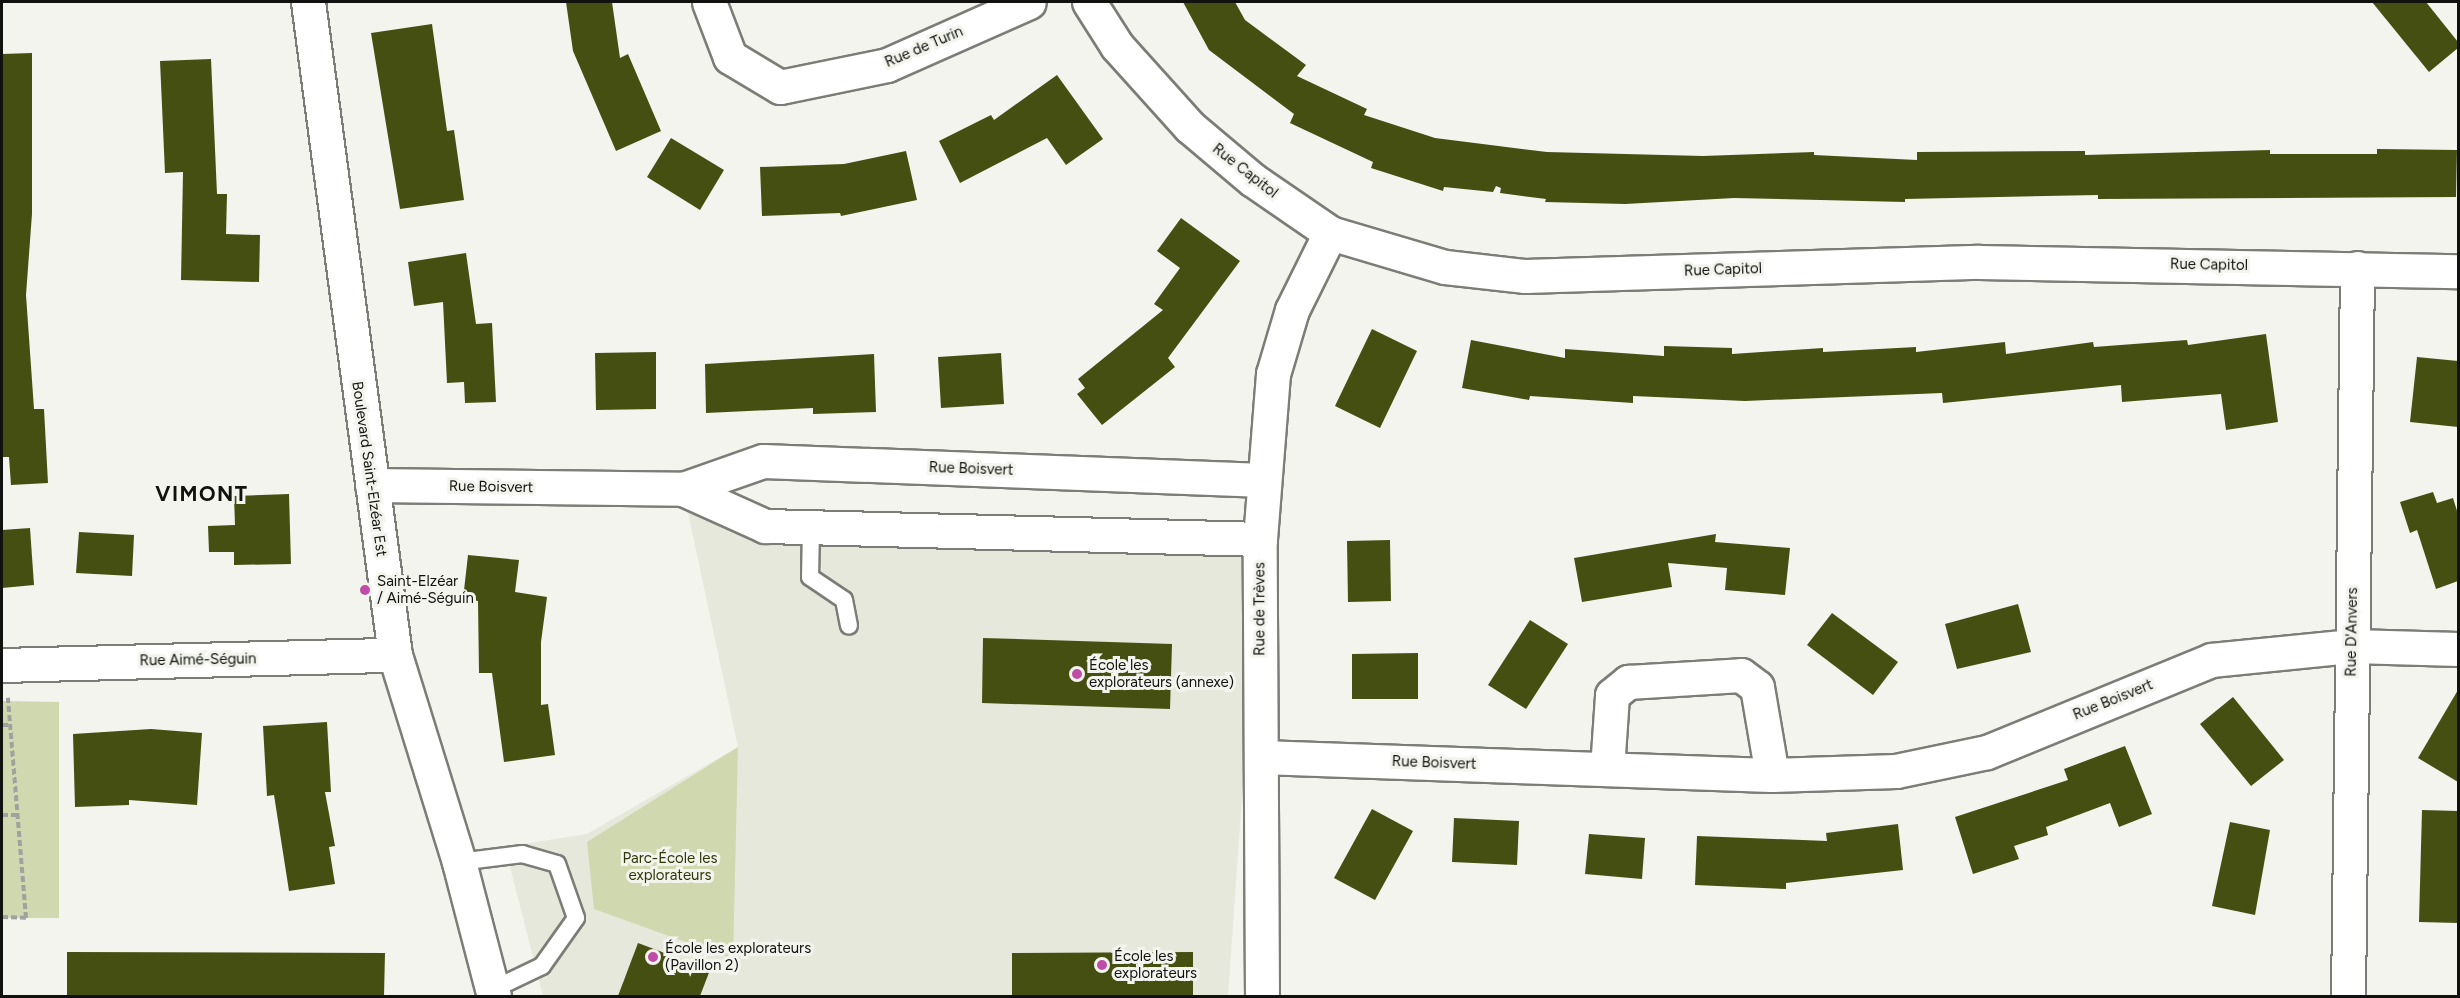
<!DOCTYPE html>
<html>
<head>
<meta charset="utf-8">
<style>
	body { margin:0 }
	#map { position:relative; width:2460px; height:998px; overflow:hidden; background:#f2f4ed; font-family:Figtree,sans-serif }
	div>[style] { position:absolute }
	.built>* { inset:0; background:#e5e8db }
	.green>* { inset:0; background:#cfd8af }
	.building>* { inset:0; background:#464f12 }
	.path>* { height:4px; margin-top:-2px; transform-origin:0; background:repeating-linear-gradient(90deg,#a0a29d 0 6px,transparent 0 9px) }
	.roads { filter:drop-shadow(2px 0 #7b7d77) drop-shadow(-2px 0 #7b7d77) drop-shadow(0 2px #7b7d77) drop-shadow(0 -2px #7b7d77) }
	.lane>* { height:16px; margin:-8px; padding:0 8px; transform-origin:8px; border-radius:8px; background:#fff }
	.street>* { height:33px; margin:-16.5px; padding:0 16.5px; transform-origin:16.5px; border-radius:16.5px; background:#fff }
	.secondary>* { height:33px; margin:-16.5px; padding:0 16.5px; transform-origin:16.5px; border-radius:16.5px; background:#fff }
	.dots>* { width:16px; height:16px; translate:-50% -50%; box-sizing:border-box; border:3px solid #f2f4ed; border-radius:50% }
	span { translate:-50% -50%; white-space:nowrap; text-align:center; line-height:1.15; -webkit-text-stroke:6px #f2f4ed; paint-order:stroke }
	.street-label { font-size:15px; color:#111210 }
	.poi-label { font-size:15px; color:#111210 }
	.left { translate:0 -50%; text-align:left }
	.park-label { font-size:15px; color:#303706 }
	.district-label { font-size:21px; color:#111210; font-weight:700; letter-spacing:1.5px }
	.frame { position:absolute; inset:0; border:3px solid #111210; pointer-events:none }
</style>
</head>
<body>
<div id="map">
	<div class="built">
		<div style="clip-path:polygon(683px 489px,765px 526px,1260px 539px,1228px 996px,543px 996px,505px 847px,587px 834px,738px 747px)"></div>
	</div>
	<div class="green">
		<div style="clip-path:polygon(2px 701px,59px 702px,59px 918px,2px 918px)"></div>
		<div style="clip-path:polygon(738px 747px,733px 959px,594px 909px,587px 842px)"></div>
	</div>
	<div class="building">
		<div style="clip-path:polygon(566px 2px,612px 2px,620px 58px,628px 54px,661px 131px,616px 151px,573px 51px)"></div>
		<div style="clip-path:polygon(1183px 2px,1235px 2px,1245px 20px,1306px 65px,1297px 76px,1367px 109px,1364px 115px,1435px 138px,1547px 152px,1703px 156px,1814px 152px,1814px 155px,1917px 160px,1917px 152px,2085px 151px,2085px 155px,2270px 150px,2270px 154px,2377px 154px,2377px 149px,2457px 150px,2456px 197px,2098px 199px,2098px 195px,1905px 199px,1905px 202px,1734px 198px,1625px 204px,1545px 202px,1546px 199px,1500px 193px,1501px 188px,1496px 186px,1493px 192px,1444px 187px,1443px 191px,1371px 168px,1373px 162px,1290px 123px,1294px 114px,1209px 50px)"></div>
		<div style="clip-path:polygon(2372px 2px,2426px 2px,2458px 42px,2458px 48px,2429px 72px)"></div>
		<div style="clip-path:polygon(432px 24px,447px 131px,454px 130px,464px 200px,400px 209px,371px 33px)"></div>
		<div style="clip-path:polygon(32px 53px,32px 214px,26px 295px,34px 409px,44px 409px,48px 483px,11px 485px,9px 457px,2px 457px,2px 54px)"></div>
		<div style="clip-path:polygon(211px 59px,217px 194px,227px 194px,226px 234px,260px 235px,259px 282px,181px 280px,183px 172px,165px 173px,160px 61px)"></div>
		<div style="clip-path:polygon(1057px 75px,1103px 139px,1066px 165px,1047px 138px,960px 183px,939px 141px,991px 115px,994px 120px)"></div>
		<div style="clip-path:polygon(671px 138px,724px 170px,700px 210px,647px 177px)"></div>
		<div style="clip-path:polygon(906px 151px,917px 200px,841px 216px,840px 213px,762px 216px,760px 167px,844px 164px)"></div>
		<div style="clip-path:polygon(1181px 218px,1240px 261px,1168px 358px,1175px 367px,1102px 425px,1077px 394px,1085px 388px,1078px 379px,1163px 310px,1154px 304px,1180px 268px,1157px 251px)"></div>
		<div style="clip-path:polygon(466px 253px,476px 324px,492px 323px,496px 402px,465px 403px,464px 382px,447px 383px,443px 302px,414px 306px,408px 262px)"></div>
		<div style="clip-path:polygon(1372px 329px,1417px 351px,1380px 428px,1335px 406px)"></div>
		<div style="clip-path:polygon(2266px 334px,2278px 422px,2226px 430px,2221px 394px,2122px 402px,2121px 385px,1943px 403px,1942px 393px,1745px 401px,1633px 396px,1633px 403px,1530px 396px,1529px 400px,1462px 388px,1471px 340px,1565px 358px,1565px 349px,1664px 356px,1664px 346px,1732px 348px,1732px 354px,1823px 348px,1823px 352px,1916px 347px,1916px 352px,2005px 342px,2006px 354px,2093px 342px,2094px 347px,2187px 340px,2188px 345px)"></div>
		<div style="clip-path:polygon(656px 352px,656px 409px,596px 410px,595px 353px)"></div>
		<div style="clip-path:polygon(1001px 353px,1004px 404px,941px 408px,938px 357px)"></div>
		<div style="clip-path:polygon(874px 354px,876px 412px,813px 414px,813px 408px,706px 413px,705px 364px)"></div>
		<div style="clip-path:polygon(2417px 357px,2458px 361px,2458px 427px,2410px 422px)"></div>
		<div style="clip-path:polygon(2433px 492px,2437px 503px,2453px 498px,2458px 514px,2458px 581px,2436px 589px,2417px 530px,2410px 533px,2400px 502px)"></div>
		<div style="clip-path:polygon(289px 494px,291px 564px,234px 565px,234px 552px,209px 552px,208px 526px,235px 525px,234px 496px)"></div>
		<div style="clip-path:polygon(30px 528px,34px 585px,2px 588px,2px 530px)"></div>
		<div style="clip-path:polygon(79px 532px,134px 535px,132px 576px,76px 573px)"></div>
		<div style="clip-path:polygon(1716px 534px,1715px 542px,1790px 548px,1785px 595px,1725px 590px,1727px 568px,1668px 563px,1672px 587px,1582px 602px,1574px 558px)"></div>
		<div style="clip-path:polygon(1390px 540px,1391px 601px,1348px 602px,1347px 541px)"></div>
		<div style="clip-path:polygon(468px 555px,519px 560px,515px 592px,547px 597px,541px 642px,541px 705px,548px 704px,555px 755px,504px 762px,492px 673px,479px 673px,478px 601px,463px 599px)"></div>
		<div style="clip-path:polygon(2018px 604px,2031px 652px,1957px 669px,1945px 624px)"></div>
		<div style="clip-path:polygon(1832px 613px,1898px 662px,1873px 695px,1807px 645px)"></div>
		<div style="clip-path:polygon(1530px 620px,1568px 644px,1526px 709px,1488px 685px)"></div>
		<div style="clip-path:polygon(983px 638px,1172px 644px,1170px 709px,982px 703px)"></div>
		<div style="clip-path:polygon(1418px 653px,1418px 699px,1352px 699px,1352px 654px)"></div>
		<div style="clip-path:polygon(2458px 690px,2458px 782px,2418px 758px)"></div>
		<div style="clip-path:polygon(2233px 697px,2284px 760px,2251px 786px,2200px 724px)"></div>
		<div style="clip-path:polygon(327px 722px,331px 792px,325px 792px,335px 846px,329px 847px,335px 884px,289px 891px,274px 795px,267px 796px,263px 726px)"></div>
		<div style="clip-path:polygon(151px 729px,202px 733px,197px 805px,129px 800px,129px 805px,75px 807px,73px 734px)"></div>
		<div style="clip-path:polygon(2125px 746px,2152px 814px,2119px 827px,2110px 803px,2046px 827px,2048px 835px,2014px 846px,2019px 859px,1973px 874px,1955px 817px,2068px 780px,2064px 769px)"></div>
		<div style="clip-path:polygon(1372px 809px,1413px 831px,1375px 900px,1334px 878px)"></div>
		<div style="clip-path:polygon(2422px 810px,2458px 811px,2458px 923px,2419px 922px)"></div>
		<div style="clip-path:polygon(1454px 818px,1519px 821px,1517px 865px,1452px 862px)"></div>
		<div style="clip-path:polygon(2230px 822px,2270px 830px,2255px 915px,2212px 906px)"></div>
		<div style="clip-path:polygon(1898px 824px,1903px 870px,1786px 883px,1786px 889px,1695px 885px,1697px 836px,1827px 841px,1826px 833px)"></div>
		<div style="clip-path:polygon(1589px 834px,1645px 838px,1642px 879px,1585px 874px)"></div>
		<div style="clip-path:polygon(638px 943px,710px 970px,700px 996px,618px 996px)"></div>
		<div style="clip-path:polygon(67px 952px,385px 953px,384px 996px,67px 996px)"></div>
		<div style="clip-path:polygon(1193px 952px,1193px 996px,1012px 996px,1012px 953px)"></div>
	</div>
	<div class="path">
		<div style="left:2px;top:725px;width:7px"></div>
		<div style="left:2px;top:815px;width:15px"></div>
		<div style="left:2px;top:917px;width:24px;rotate:2deg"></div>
		<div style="left:26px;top:918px;width:221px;rotate:-94.7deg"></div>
	</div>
	<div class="roads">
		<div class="lane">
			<div style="left:811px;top:527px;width:50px;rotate:91.1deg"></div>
			<div style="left:810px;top:577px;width:41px;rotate:34.1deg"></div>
			<div style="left:844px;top:600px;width:26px;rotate:79deg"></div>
			<div style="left:459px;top:862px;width:64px;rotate:-7.2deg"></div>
			<div style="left:522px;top:854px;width:36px;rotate:16deg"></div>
			<div style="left:557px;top:864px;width:57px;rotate:70.6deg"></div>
			<div style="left:576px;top:918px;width:59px;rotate:125.3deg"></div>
			<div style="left:542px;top:966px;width:55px;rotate:154.4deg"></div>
		</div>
		<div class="street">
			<div style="left:709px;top:2px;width:59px;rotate:69.1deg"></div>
			<div style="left:730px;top:57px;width:58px;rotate:31deg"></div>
			<div style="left:780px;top:87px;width:109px;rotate:-11.6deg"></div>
			<div style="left:887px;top:65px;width:155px;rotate:-23.9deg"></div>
			<div style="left:1089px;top:2px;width:52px;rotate:57.5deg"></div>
			<div style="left:1117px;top:46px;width:109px;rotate:48deg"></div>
			<div style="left:1190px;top:127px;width:82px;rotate:40.1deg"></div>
			<div style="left:1253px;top:180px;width:93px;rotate:34.5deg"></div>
			<div style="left:1330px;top:233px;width:120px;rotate:16.5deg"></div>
			<div style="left:1445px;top:267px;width:81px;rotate:6.4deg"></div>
			<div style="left:1525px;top:276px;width:454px;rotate:-1.8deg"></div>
			<div style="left:1979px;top:262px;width:479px;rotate:1.1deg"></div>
			<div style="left:372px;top:485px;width:311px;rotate:0.7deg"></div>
			<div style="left:683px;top:489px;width:85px;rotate:-19.3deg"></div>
			<div style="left:763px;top:461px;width:501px;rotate:2.17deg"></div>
			<div style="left:683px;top:489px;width:90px;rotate:24.3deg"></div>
			<div style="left:765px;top:526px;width:495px;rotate:1.5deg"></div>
			<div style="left:2px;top:665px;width:393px;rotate:-1.5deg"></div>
			<div style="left:1261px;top:757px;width:511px;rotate:2.02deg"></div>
			<div style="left:1772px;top:775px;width:124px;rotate:-1.8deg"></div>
			<div style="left:1896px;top:771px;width:93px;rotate:-11.8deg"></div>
			<div style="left:1987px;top:752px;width:242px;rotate:-22.3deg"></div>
			<div style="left:2211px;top:660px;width:142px;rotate:-5.7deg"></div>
			<div style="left:2352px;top:646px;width:106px;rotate:1.6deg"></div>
			<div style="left:1607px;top:769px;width:74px;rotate:-86.1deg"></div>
			<div style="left:1612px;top:695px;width:21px;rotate:-39deg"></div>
			<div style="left:1628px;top:682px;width:113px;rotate:-3.5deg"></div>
			<div style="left:1741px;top:675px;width:20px;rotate:37deg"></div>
			<div style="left:1757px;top:687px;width:89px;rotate:80.3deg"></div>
			<div style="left:1262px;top:996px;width:457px;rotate:-90.3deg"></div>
			<div style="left:1260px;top:539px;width:166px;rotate:-85.5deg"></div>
			<div style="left:1273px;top:374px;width:67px;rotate:-73.5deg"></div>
			<div style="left:1292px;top:310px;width:86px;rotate:-63.7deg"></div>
			<div style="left:2348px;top:996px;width:728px;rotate:-89.29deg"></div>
		</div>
		<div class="secondary">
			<div style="left:308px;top:2px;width:659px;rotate:82.41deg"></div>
			<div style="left:395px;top:655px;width:217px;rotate:72.8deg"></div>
			<div style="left:459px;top:862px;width:138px;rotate:75.4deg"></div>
		</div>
	</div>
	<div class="dots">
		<div style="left:365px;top:590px;background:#be4ca8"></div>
		<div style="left:1077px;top:674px;background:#be4ca8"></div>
		<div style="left:653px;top:957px;background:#be4ca8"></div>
		<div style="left:1102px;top:965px;background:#be4ca8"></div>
	</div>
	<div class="street-label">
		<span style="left:924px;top:47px;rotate:-23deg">Rue de Turin</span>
		<span style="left:1245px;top:171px;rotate:38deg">Rue Capitol</span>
		<span style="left:2209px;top:265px;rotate:1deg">Rue Capitol</span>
		<span style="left:1723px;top:270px;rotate:-2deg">Rue Capitol</span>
		<span style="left:369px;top:469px;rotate:82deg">Boulevard Saint-Elzéar Est</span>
		<span style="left:971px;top:469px;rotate:2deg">Rue Boisvert</span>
		<span style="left:491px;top:487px;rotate:1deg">Rue Boisvert</span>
		<span style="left:1260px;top:609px;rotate:-90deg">Rue de Trèves</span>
		<span style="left:2352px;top:632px;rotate:-89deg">Rue D'Anvers</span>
		<span style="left:198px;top:660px;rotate:-1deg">Rue Aimé-Séguin</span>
		<span style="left:2113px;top:700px;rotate:-22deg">Rue Boisvert</span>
		<span style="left:1434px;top:763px;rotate:2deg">Rue Boisvert</span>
	</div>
	<div class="poi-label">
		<span class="left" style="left:377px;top:590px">Saint-Elzéar<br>/ Aimé-Séguin</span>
		<span class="left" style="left:1089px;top:674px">École les<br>explorateurs (annexe)</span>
		<span class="left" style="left:665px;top:957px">École les explorateurs<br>(Pavillon 2)</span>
		<span class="left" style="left:1114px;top:965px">École les<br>explorateurs</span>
	</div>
	<div class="park-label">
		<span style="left:670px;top:867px">Parc-École les<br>explorateurs</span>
	</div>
	<div class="district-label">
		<span style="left:202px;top:494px">VIMONT</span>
	</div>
	<div class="frame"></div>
</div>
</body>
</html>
